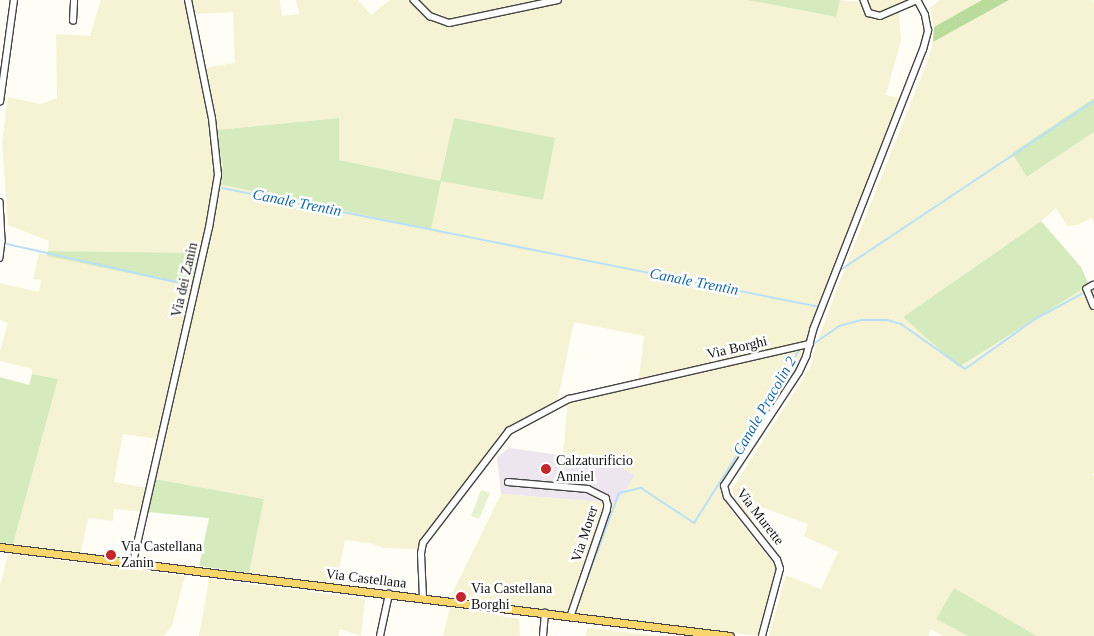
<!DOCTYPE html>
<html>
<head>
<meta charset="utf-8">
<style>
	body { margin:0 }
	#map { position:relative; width:1094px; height:636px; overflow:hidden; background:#fffdf5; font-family:Georgia,serif }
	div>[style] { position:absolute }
	.industrial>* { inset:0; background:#eee6ef }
	.farmland>* { inset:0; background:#f6f3d4 }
	.green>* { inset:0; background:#d5ebbd }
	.forest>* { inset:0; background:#b9dc9c }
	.pitch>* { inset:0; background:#e6f2cf }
	.stream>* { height:2px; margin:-1px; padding:0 1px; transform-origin:1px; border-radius:1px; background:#b9e0f7 }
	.roads { filter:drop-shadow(1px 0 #444) drop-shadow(-1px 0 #444) drop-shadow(0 1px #444) drop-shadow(0 -1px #444) }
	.minor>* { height:5.5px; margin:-2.75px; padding:0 2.75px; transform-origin:2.75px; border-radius:2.75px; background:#fff }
	.major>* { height:7px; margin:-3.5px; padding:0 3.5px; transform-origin:3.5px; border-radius:3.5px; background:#f9d66b }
	.dots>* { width:14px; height:14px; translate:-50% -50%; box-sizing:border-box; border:2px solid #fff; border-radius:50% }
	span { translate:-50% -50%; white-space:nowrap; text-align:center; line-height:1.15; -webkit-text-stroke:5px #fff; paint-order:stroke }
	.street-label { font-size:14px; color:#111 }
	.poi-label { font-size:14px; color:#111 }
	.left { translate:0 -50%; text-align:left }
	.water-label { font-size:15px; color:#1768a6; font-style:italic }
</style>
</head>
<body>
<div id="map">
	<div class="industrial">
		<div style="clip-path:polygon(509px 448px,611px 462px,635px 475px,617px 503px,501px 494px,497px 457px)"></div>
	</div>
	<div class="farmland">
		<div style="clip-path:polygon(evenodd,101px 0,280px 0,282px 16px,299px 14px,296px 0,358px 0,371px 15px,390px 0,747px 0,835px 17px,840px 0,871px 3px,870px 0,922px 0,918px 5px,899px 11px,901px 40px,886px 95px,904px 99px,806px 356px,724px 486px,725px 499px,729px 508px,774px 564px,778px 573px,761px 636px,548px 612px,451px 596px,501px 494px,617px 503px,635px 475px,611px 462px,563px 455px,568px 401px,638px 386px,644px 336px,574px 322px,557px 403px,510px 429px,417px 549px,383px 548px,370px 543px,345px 540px,336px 584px,249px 573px,264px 499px,155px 479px,165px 440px,123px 434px,114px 482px,153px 489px,148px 512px,114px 509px,113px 521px,88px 518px,81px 552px,13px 544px,58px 379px,32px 374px,32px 369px,0 361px,0 351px,8px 323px,0 320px,0 283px,39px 292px,41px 280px,33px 279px,39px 253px,196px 287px,204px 253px,48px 251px,49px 241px,8px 225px,2px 143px,8px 97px,41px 104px,57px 98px,56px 34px,90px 36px,101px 0,233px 12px,235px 63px,203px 68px,193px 14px,233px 12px,101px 0,339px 118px,339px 160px,440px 181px,219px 184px,223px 166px,216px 130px,339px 118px)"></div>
		<div style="clip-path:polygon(940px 0,982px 0,934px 27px,930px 8px)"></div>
		<div style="clip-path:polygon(1009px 0,1092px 0,1094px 3px,1094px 98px,1012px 153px,1028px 177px,1094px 132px,1094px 223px,1092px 218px,1077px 225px,1067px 226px,1056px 208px,1041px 221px,903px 317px,960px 367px,1089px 285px,1094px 288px,1094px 473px,1092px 474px,1094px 476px,1094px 636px,1037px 636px,954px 589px,936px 619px,968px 636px,943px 636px,931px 629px,928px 636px,769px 636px,786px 575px,821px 589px,838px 552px,804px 536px,808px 524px,756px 505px,750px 523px,736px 504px,732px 489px,811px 366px,814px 351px,838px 286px,928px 60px,933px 42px)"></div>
		<div style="clip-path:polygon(8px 554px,185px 576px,172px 626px,163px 636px,0 636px,0 586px)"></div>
		<div style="clip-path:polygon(209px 579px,365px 599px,361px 636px,340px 629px,338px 636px,199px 636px)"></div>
		<div style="clip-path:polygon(450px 607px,519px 619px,520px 636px,443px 636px)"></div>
		<div style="clip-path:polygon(587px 628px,661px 636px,586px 636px)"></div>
	</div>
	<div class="green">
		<div style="clip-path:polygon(747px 0,840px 0,836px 17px)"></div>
		<div style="clip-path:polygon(1094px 98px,1094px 132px,1027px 177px,1012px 153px)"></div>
		<div style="clip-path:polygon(339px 118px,339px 160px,440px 181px,454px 118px,555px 138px,543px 200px,441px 181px,431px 229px,219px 184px,223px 166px,216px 130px)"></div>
		<div style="clip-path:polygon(1041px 221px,1081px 267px,1089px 285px,959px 367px,903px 317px)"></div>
		<div style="clip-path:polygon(48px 251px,204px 253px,196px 287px,47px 256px)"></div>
		<div style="clip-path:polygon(32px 374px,58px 379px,13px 544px,0 543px,0 377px,29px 385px)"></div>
		<div style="clip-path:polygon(155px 479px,264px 499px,249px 573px,199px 566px,209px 518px,148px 512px)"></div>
		<div style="clip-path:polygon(954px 588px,1037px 636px,968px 636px,936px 619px)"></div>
	</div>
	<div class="forest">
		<div style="clip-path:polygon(982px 0,1009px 0,933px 42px,934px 27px)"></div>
	</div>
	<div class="pitch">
		<div style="clip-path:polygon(481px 490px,490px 493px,479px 519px,471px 516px)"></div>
	</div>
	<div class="stream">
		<div style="left:222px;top:188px;width:610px;rotate:11.25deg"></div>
		<div style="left:7px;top:244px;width:191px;rotate:12.7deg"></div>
		<div style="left:839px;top:271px;width:306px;rotate:-33.7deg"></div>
		<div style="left:812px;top:345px;width:33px;rotate:-35deg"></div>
		<div style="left:839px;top:326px;width:24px;rotate:-15deg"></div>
		<div style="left:862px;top:320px;width:25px"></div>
		<div style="left:887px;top:320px;width:15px;rotate:16deg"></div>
		<div style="left:901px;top:324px;width:78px;rotate:35.1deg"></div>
		<div style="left:965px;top:369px;width:86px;rotate:-35.5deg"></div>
		<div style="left:1035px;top:319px;width:59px;rotate:-28.3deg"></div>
		<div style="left:584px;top:587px;width:100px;rotate:-69.6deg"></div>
		<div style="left:619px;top:493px;width:23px;rotate:-13deg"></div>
		<div style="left:641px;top:488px;width:64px;rotate:33.4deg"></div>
		<div style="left:694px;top:523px;width:148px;rotate:-57.7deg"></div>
		<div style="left:773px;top:398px;width:57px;rotate:-61.6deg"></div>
	</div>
	<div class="roads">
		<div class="minor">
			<div style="left:414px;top:0;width:23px;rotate:45deg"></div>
			<div style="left:430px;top:16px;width:20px;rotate:20deg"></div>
			<div style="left:449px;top:23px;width:111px;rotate:-11.9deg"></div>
			<div style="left:864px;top:0;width:14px;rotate:69deg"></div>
			<div style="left:869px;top:13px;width:11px;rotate:15deg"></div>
			<div style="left:880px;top:16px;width:40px;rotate:-23.4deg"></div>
			<div style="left:73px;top:21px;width:21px;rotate:-87deg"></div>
			<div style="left:0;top:102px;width:103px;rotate:-82.2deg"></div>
			<div style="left:0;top:202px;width:39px;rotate:87deg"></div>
			<div style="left:2px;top:241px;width:17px;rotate:97deg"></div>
			<div style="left:1094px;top:285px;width:8px;rotate:150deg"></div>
			<div style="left:1087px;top:289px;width:18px;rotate:68deg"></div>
			<div style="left:508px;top:482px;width:80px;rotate:5deg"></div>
			<div style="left:588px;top:489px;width:20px;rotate:27deg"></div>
			<div style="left:606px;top:498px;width:7px;rotate:74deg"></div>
			<div style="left:608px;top:505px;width:6px;rotate:99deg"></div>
			<div style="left:607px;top:511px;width:111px;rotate:108.9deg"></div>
			<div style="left:133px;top:562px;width:343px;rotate:-77.2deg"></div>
			<div style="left:209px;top:228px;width:54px;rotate:-80.4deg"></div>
			<div style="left:218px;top:175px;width:56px;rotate:-96.1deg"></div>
			<div style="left:212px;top:119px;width:121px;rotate:-101.4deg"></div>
			<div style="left:423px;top:598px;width:44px;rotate:-92.6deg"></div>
			<div style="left:421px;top:554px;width:11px;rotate:-80deg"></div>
			<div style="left:423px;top:543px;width:141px;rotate:-52.5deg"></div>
			<div style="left:509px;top:431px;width:68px;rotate:-28.1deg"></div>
			<div style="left:569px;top:399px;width:247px;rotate:-12.9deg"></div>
			<div style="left:380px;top:636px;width:43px;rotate:-77.9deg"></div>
			<div style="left:543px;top:636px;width:23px;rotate:-85deg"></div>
			<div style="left:762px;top:636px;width:69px;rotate:-75deg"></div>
			<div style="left:780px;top:569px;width:9px;rotate:-108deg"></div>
			<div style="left:777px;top:560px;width:80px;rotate:-128.4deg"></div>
			<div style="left:727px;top:497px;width:11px;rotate:-105deg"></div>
			<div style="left:724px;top:486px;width:136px;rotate:-56.7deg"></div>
			<div style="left:799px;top:372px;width:17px;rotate:-65deg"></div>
			<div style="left:806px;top:357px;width:28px;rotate:-75deg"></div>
			<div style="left:813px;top:330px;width:301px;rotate:-68.6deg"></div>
			<div style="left:923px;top:50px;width:20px;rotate:-75deg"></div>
			<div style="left:928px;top:31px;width:16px;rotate:-101deg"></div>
			<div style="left:925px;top:15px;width:17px;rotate:-118deg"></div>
		</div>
		<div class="major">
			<div style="left:0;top:547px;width:735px;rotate:6.95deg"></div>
		</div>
	</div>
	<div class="dots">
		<div style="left:546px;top:469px;background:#c4262e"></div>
		<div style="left:111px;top:555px;background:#c4262e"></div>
		<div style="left:461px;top:597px;background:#c4262e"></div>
	</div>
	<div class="street-label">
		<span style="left:185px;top:280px;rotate:-77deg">Via dei Zanin</span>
		<span style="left:737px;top:348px;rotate:-13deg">Via Borghi</span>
		<span style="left:760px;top:517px;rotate:52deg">Via Murette</span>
		<span style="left:585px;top:534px;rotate:-72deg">Via Morer</span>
		<span style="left:366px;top:579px;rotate:7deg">Via Castellana</span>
	</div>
	<div class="poi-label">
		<span class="left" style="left:556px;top:469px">Calzaturificio<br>Anniel</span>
		<span class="left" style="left:121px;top:555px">Via Castellana<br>Zanin</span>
		<span class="left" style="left:471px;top:597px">Via Castellana<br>Borghi</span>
	</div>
	<div class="water-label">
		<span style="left:297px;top:203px;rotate:11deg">Canale Trentin</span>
		<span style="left:694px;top:282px;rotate:11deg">Canale Trentin</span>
		<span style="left:765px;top:406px;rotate:-60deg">Canale Pracolin 2</span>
	</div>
</div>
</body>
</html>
